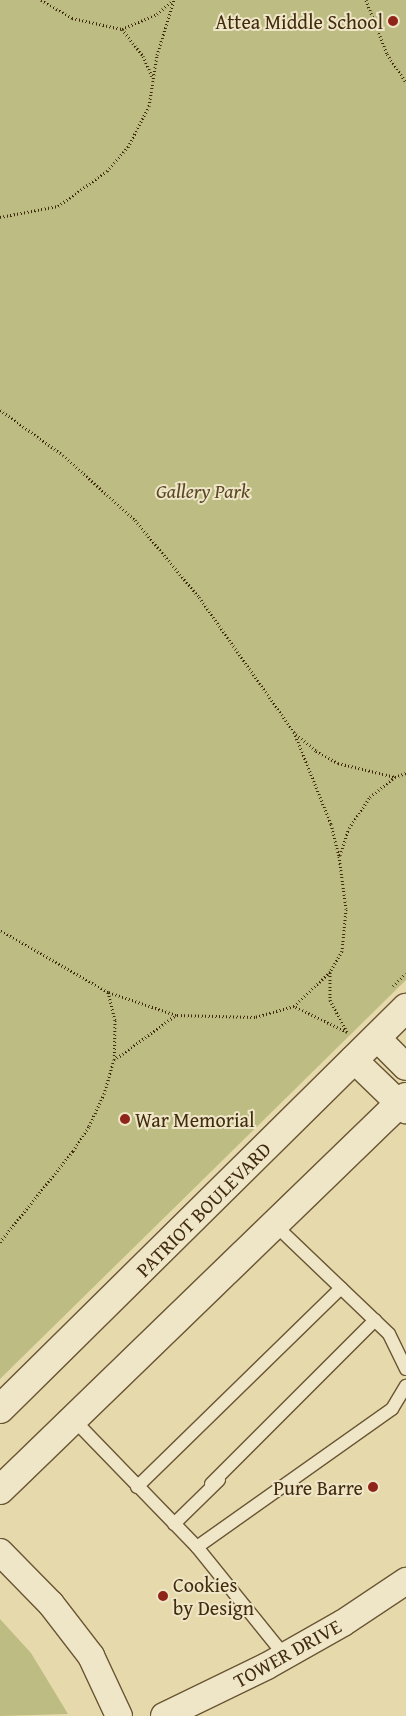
<!DOCTYPE html>
<html>
<head>
<meta charset="utf-8">
<style>
	body { margin:0 }
	#map { position:relative; width:406px; height:1716px; overflow:hidden; background:#e6d9ab; font-family:"Gentium Book Plus",serif }
	div>[style] { position:absolute }
	.green>* { inset:0; background:#bdbd83 }
	.path>* { height:3px; margin-top:-1.5px; transform-origin:0; background:repeating-linear-gradient(90deg,#412b0d 0 1px,transparent 0 3.5px) }
	.roads { filter:drop-shadow(1px 0 #6a5634) drop-shadow(-1px 0 #6a5634) drop-shadow(0 1px #6a5634) drop-shadow(0 -1px #6a5634) }
	.lane>* { height:12px; margin:-6px; padding:0 6px; transform-origin:6px; border-radius:6px; background:#efe6c8 }
	.street>* { height:26px; margin:-13px; padding:0 13px; transform-origin:13px; border-radius:13px; background:#efe6c8 }
	.secondary>* { height:28px; margin:-14px; padding:0 14px; transform-origin:14px; border-radius:14px; background:#efe6c8 }
	.dots>* { width:14px; height:14px; translate:-50% -50%; box-sizing:border-box; border:2px solid #efe6c8; border-radius:50% }
	span { translate:-50% -50%; white-space:nowrap; text-align:center; line-height:1.15; -webkit-text-stroke:4px #efe6c8; paint-order:stroke }
	.poi-label { font-size:20px; color:#412b0d }
	.right { translate:-100% -50%; text-align:right }
	.left { translate:0 -50%; text-align:left }
	.park-label { font-size:20px; color:#5a4825; font-style:italic }
	.street-label { font-size:20px; color:#412b0d }
</style>
</head>
<body>
<div id="map">
	<div class="green">
		<div style="clip-path:polygon(0 0,406px 0,406px 980px,0 1379px)"></div>
		<div style="clip-path:polygon(0 1619px,31px 1653px,68px 1714px,0 1716px)"></div>
	</div>
	<div class="path">
		<div style="left:41px;top:0;width:36px;rotate:30deg"></div>
		<div style="left:72px;top:18px;width:51px;rotate:12.4deg"></div>
		<div style="left:122px;top:29px;width:38px;rotate:-23deg"></div>
		<div style="left:157px;top:14px;width:21px;rotate:-41deg"></div>
		<div style="left:366px;top:0;width:58px;rotate:68.7deg"></div>
		<div style="left:387px;top:54px;width:34px;rotate:56deg"></div>
		<div style="left:122px;top:29px;width:34px;rotate:52deg"></div>
		<div style="left:143px;top:56px;width:22px;rotate:66deg"></div>
		<div style="left:0;top:217px;width:59px;rotate:-10.7deg"></div>
		<div style="left:58px;top:206px;width:60px;rotate:-35.5deg"></div>
		<div style="left:107px;top:171px;width:32px;rotate:-49deg"></div>
		<div style="left:128px;top:147px;width:46px;rotate:-62.9deg"></div>
		<div style="left:149px;top:106px;width:52px;rotate:-81.1deg"></div>
		<div style="left:157px;top:55px;width:58px;rotate:-72.8deg"></div>
		<div style="left:0;top:410px;width:77px;rotate:35.5deg"></div>
		<div style="left:63px;top:455px;width:97px;rotate:42.1deg"></div>
		<div style="left:135px;top:520px;width:100px;rotate:50.3deg"></div>
		<div style="left:199px;top:597px;width:165px;rotate:54.9deg"></div>
		<div style="left:294px;top:732px;width:99px;rotate:68.1deg"></div>
		<div style="left:331px;top:824px;width:33px;rotate:76deg"></div>
		<div style="left:339px;top:856px;width:53px;rotate:82.5deg"></div>
		<div style="left:346px;top:909px;width:42px;rotate:95.4deg"></div>
		<div style="left:342px;top:951px;width:24px;rotate:120deg"></div>
		<div style="left:330px;top:972px;width:28px;rotate:90deg"></div>
		<div style="left:330px;top:1000px;width:36px;rotate:62deg"></div>
		<div style="left:347px;top:1032px;width:59px;rotate:-153.9deg"></div>
		<div style="left:294px;top:1006px;width:41px;rotate:164.2deg"></div>
		<div style="left:255px;top:1017px;width:79px;rotate:-178.5deg"></div>
		<div style="left:176px;top:1015px;width:72px;rotate:-161.3deg"></div>
		<div style="left:108px;top:992px;width:125px;rotate:-150.1deg"></div>
		<div style="left:296px;top:734px;width:26px;rotate:40deg"></div>
		<div style="left:316px;top:751px;width:25px;rotate:29deg"></div>
		<div style="left:338px;top:763px;width:59px;rotate:13.8deg"></div>
		<div style="left:340px;top:855px;width:28px;rotate:-72deg"></div>
		<div style="left:349px;top:828px;width:37px;rotate:-56deg"></div>
		<div style="left:370px;top:797px;width:32px;rotate:-39deg"></div>
		<div style="left:395px;top:777px;width:12px;rotate:-20deg"></div>
		<div style="left:393px;top:986px;width:18px;rotate:-45deg"></div>
		<div style="left:108px;top:992px;width:29px;rotate:76deg"></div>
		<div style="left:115px;top:1020px;width:39px;rotate:91deg"></div>
		<div style="left:294px;top:1006px;width:50px;rotate:-43.4deg"></div>
		<div style="left:0;top:1242px;width:117px;rotate:-51.3deg"></div>
		<div style="left:73px;top:1151px;width:30px;rotate:-57deg"></div>
		<div style="left:89px;top:1126px;width:35px;rotate:-65deg"></div>
		<div style="left:104px;top:1094px;width:35px;rotate:-74deg"></div>
		<div style="left:114px;top:1060px;width:77px;rotate:-36deg"></div>
	</div>
	<div class="roads">
		<div class="lane">
			<div style="left:274px;top:1224px;width:159px;rotate:43.7deg"></div>
			<div style="left:389px;top:1334px;width:39px;rotate:64deg"></div>
			<div style="left:73px;top:1419px;width:178px;rotate:45.9deg"></div>
			<div style="left:197px;top:1547px;width:239px;rotate:-35.3deg"></div>
			<div style="left:392px;top:1409px;width:27px;rotate:-59deg"></div>
			<div style="left:211px;top:1484px;width:232px;rotate:-45deg"></div>
			<div style="left:137px;top:1487px;width:285px;rotate:-44.3deg"></div>
			<div style="left:174px;top:1524px;width:63px;rotate:-44.4deg"></div>
			<div style="left:197px;top:1547px;width:140px;rotate:51.1deg"></div>
		</div>
		<div class="street">
			<div style="left:376px;top:1037px;width:42px;rotate:45deg"></div>
			<div style="left:353px;top:1059px;width:74px;rotate:43.9deg"></div>
			<div style="left:0;top:1552px;width:73px;rotate:45.6deg"></div>
			<div style="left:51px;top:1604px;width:66px;rotate:52.4deg"></div>
			<div style="left:91px;top:1656px;width:66px;rotate:65deg"></div>
			<div style="left:164px;top:1716px;width:114px;rotate:-25.9deg"></div>
			<div style="left:267px;top:1666px;width:87px;rotate:-29.5deg"></div>
			<div style="left:343px;top:1623px;width:76px;rotate:-33.7deg"></div>
		</div>
		<div class="secondary">
			<div style="left:0;top:1409px;width:571px;rotate:-44.65deg"></div>
			<div style="left:0;top:1490px;width:565px;rotate:-44.07deg"></div>
		</div>
	</div>
	<div class="dots">
		<div style="left:393px;top:21px;background:#8f2418"></div>
		<div style="left:125px;top:1119px;background:#8f2418"></div>
		<div style="left:373px;top:1487px;background:#8f2418"></div>
		<div style="left:163px;top:1596px;background:#8f2418"></div>
	</div>
	<div class="poi-label">
		<span class="right" style="left:383px;top:21px">Attea Middle School</span>
		<span class="left" style="left:135px;top:1119px">War Memorial</span>
		<span class="right" style="left:363px;top:1487px">Pure Barre</span>
		<span class="left" style="left:173px;top:1596px">Cookies<br>by Design</span>
	</div>
	<div class="park-label">
		<span style="left:203px;top:490px">Gallery Park</span>
	</div>
	<div class="street-label">
		<span style="left:203px;top:1209px;rotate:-45deg">PATRIOT BOULEVARD</span>
		<span style="left:287px;top:1653px;rotate:-29deg">TOWER DRIVE</span>
	</div>
</div>
</body>
</html>
